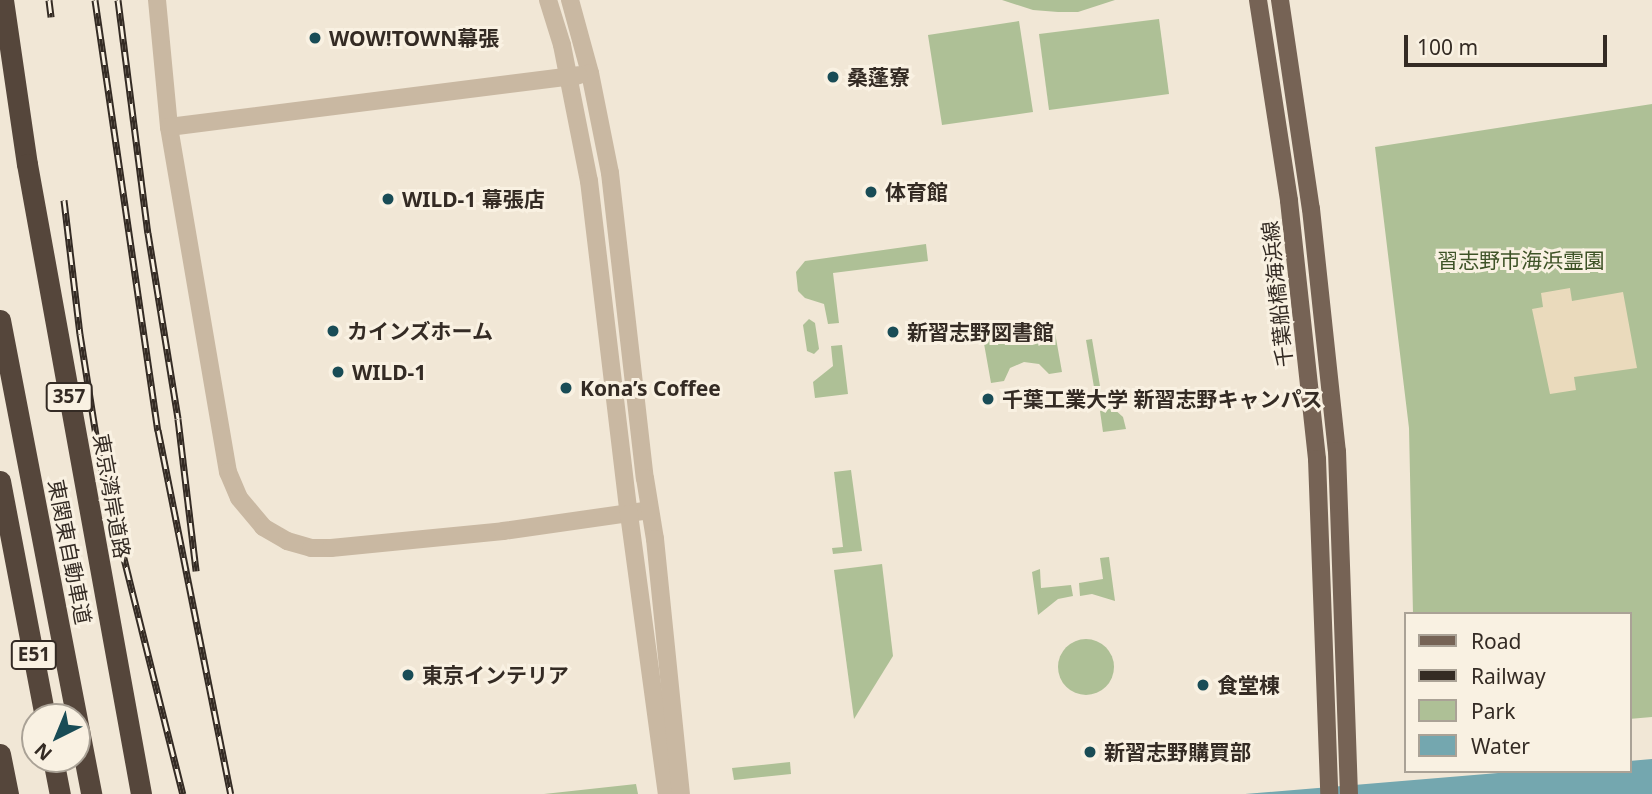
<!DOCTYPE html>
<html>
<head>
<meta charset="utf-8">
<style>
	body { margin:0 }
	#map { position:relative; width:1652px; height:794px; overflow:hidden; background:#f1e7d6; font-family:"Noto Sans","Noto Sans JP",sans-serif }
	div>[style] { position:absolute }
	.green>* { inset:0; background:#aec096 }
	.round { border-radius:50% }
	.plaza>* { inset:0; background:#eadabc }
	.water>* { inset:0; background:#74a7af }
	.minor>* { height:18px; margin:-9px; padding:0 9px; transform-origin:9px; border-radius:9px; background:#c9b8a2 }
	.major>* { height:18px; margin:-9px; padding:0 9px; transform-origin:9px; border-radius:9px; background:#766355 }
	.highway>* { height:21px; margin:-10.5px; padding:0 10.5px; transform-origin:10.5px; border-radius:10.5px; background:#55463b }
	.rail>* { height:7px; margin-top:-3.5px; transform-origin:0; background:repeating-linear-gradient(90deg,#f9f1e2 0 13px,#342b24 0 26px); box-sizing:border-box; border-block:2px solid #342b24 }
	.dots>* { width:19px; height:19px; translate:-50% -50%; box-sizing:border-box; border:4px solid #f9f1e2; border-radius:50% }
	span { translate:-50% -50%; white-space:nowrap; text-align:center; line-height:1.15; -webkit-text-stroke:6px #f9f1e2; paint-order:stroke }
	.shield-label span { padding:2px 5px; background:#f9f1e2; border:2px solid; border-radius:5px; -webkit-text-stroke-width:0 }
	.shield-label { font-size:19px; color:#342b24; font-weight:700 }
	.poi-label { font-size:21px; color:#342b24; font-weight:700 }
	.left { translate:0 -50%; text-align:left }
	.park-label { font-size:21px; color:#3e5327 }
	.street-label { font-size:21px; color:#342b24 }
	.legend { position:absolute; left:1404px; top:612px; width:228px; height:161px; box-sizing:border-box; background:#f9f1e2; border:2px solid #aaa296; margin:0; padding:9px 12px; list-style:none; font-size:21px; color:#342b24 }
	.legend li { display:flex; align-items:center; gap:14px; height:35px }
	.legend b { width:35px; border:2px solid #aaa296 }
	.north { position:absolute; left:21px; top:703px; width:70px; height:70px; box-sizing:border-box; background:#f9f1e2; border:2px solid #aaa296; border-radius:50%; rotate:223deg; font-size:19px; font-weight:700; line-height:28px; text-align:center; color:#342b24 }
	.north::after { content:''; display:block; margin:auto; width:24px; height:32px; background:#194c56; clip-path:polygon(50% 0,100% 100%,50% 72%,0 100%) }
	.scale { position:absolute; left:1404px; top:35px; width:203px; height:32px; box-sizing:border-box; border:4px solid #342b24; border-top:0; padding-left:9px; font-size:21px; line-height:24px; white-space:nowrap; color:#342b24; -webkit-text-stroke:5px #f9f1e2; paint-order:stroke }
</style>
</head>
<body>
<div id="map">
	<div class="green">
		<div style="clip-path:polygon(1002px 0,1115px 0,1078px 12px,1058px 12px,1033px 10px)"></div>
		<div style="clip-path:polygon(1159px 19px,1169px 94px,1049px 110px,1039px 34px)"></div>
		<div style="clip-path:polygon(1019px 21px,1033px 112px,942px 125px,928px 35px)"></div>
		<div style="clip-path:polygon(1652px 104px,1652px 717px,1629px 719px,1629px 614px,1413px 614px,1409px 428px,1375px 147px)"></div>
		<div style="clip-path:polygon(926px 244px,928px 261px,833px 273px,839px 323px,828px 324px,824px 304px,805px 298px,798px 291px,796px 272px,805px 261px)"></div>
		<div style="clip-path:polygon(809px 319px,815px 323px,819px 349px,814px 354px,807px 351px,803px 325px)"></div>
		<div style="clip-path:polygon(1054px 327px,1062px 372px,1049px 374px,1039px 364px,1024px 362px,1010px 368px,1004px 381px,991px 383px,983px 338px)"></div>
		<div style="clip-path:polygon(1092px 339px,1101px 392px,1095px 393px,1086px 340px)"></div>
		<div style="clip-path:polygon(842px 345px,848px 394px,815px 398px,813px 382px,833px 366px,831px 346px)"></div>
		<div style="clip-path:polygon(1113px 408px,1123px 417px,1126px 429px,1103px 432px,1100px 411px)"></div>
		<div style="clip-path:polygon(851px 470px,862px 551px,833px 554px,832px 548px,843px 547px,834px 472px)"></div>
		<div style="clip-path:polygon(1109px 557px,1115px 601px,1092px 594px,1080px 596px,1079px 583px,1103px 579px,1100px 558px)"></div>
		<div style="clip-path:polygon(882px 564px,893px 656px,854px 719px,834px 570px)"></div>
		<div style="clip-path:polygon(1040px 569px,1041px 588px,1071px 585px,1073px 596px,1058px 599px,1038px 615px,1032px 572px)"></div>
		<div class="round" style="left:1058px;top:639px;width:56px;height:56px"></div>
		<div style="clip-path:polygon(790px 762px,791px 774px,734px 780px,732px 768px)"></div>
		<div style="clip-path:polygon(636px 784px,638px 794px,544px 794px)"></div>
	</div>
	<div class="plaza">
		<div style="clip-path:polygon(1570px 288px,1572px 301px,1623px 292px,1637px 368px,1574px 377px,1576px 390px,1550px 394px,1532px 309px,1543px 307px,1541px 293px)"></div>
	</div>
	<div class="water">
		<div style="clip-path:polygon(1652px 759px,1652px 794px,1245px 794px,1522px 771px,1629px 771px,1629px 761px)"></div>
	</div>
	<div class="minor">
		<div style="left:157px;top:0;width:128px;rotate:84.6deg"></div>
		<div style="left:169px;top:127px;width:350px;rotate:80.3deg"></div>
		<div style="left:228px;top:472px;width:28px;rotate:67deg"></div>
		<div style="left:239px;top:498px;width:38px;rotate:50deg"></div>
		<div style="left:263px;top:527px;width:28px;rotate:30deg"></div>
		<div style="left:287px;top:541px;width:25px;rotate:16deg"></div>
		<div style="left:311px;top:548px;width:20px"></div>
		<div style="left:331px;top:548px;width:173px;rotate:-5.6deg"></div>
		<div style="left:503px;top:531px;width:148px;rotate:-8.1deg"></div>
		<div style="left:548px;top:0;width:47px;rotate:72.7deg"></div>
		<div style="left:562px;top:45px;width:139px;rotate:78.8deg"></div>
		<div style="left:589px;top:181px;width:335px;rotate:83.2deg"></div>
		<div style="left:629px;top:514px;width:283px;rotate:82.3deg"></div>
		<div style="left:570px;top:0;width:76px;rotate:74.7deg"></div>
		<div style="left:590px;top:73px;width:102px;rotate:78.7deg"></div>
		<div style="left:610px;top:173px;width:307px;rotate:83.5deg"></div>
		<div style="left:645px;top:478px;width:62px;rotate:80.7deg"></div>
		<div style="left:655px;top:539px;width:256px;rotate:84.2deg"></div>
		<div style="left:169px;top:127px;width:413px;rotate:-7.2deg"></div>
	</div>
	<div class="major">
		<div style="left:1258px;top:0;width:203px;rotate:81.2deg"></div>
		<div style="left:1289px;top:201px;width:260px;rotate:83.8deg"></div>
		<div style="left:1317px;top:459px;width:335px;rotate:87.9deg"></div>
		<div style="left:1280px;top:0;width:211px;rotate:81.6deg"></div>
		<div style="left:1311px;top:209px;width:243px;rotate:83.9deg"></div>
		<div style="left:1337px;top:451px;width:343px;rotate:88deg"></div>
	</div>
	<div class="highway">
		<div style="left:3px;top:0;width:166px;rotate:81.7deg"></div>
		<div style="left:27px;top:164px;width:640px;rotate:79.74deg"></div>
		<div style="left:0;top:320px;width:483px;rotate:79.1deg"></div>
		<div style="left:0;top:481px;width:240px;rotate:79.2deg"></div>
		<div style="left:0;top:754px;width:41px;rotate:78.7deg"></div>
		<div style="left:53px;top:759px;width:36px;rotate:79deg"></div>
	</div>
	<div class="rail">
		<div style="left:49px;top:0;width:17px;rotate:83deg"></div>
		<div style="left:95px;top:0;width:435px;rotate:81.7deg"></div>
		<div style="left:158px;top:430px;width:371px;rotate:78.7deg"></div>
		<div style="left:118px;top:0;width:235px;rotate:82.7deg"></div>
		<div style="left:148px;top:233px;width:188px;rotate:80.8deg"></div>
		<div style="left:178px;top:419px;width:153px;rotate:83.2deg"></div>
		<div style="left:64px;top:200px;width:135px;rotate:83.2deg"></div>
		<div style="left:80px;top:334px;width:134px;rotate:81deg"></div>
		<div style="left:101px;top:466px;width:338px;rotate:76deg"></div>
	</div>
	<div class="dots">
		<div style="left:315px;top:38px;background:#194c56"></div>
		<div style="left:833px;top:77px;background:#194c56"></div>
		<div style="left:871px;top:192px;background:#194c56"></div>
		<div style="left:388px;top:199px;background:#194c56"></div>
		<div style="left:333px;top:331px;background:#194c56"></div>
		<div style="left:893px;top:332px;background:#194c56"></div>
		<div style="left:338px;top:372px;background:#194c56"></div>
		<div style="left:566px;top:388px;background:#194c56"></div>
		<div style="left:988px;top:399px;background:#194c56"></div>
		<div style="left:408px;top:675px;background:#194c56"></div>
		<div style="left:1203px;top:685px;background:#194c56"></div>
		<div style="left:1090px;top:752px;background:#194c56"></div>
	</div>
	<div class="shield-label">
		<span style="left:69px;top:397px">357</span>
		<span style="left:34px;top:655px">E51</span>
	</div>
	<div class="poi-label">
		<span class="left" style="left:329px;top:38px">WOW!TOWN幕張</span>
		<span class="left" style="left:847px;top:77px">桑蓬寮</span>
		<span class="left" style="left:885px;top:192px">体育館</span>
		<span class="left" style="left:402px;top:199px">WILD-1 幕張店</span>
		<span class="left" style="left:347px;top:331px">カインズホーム</span>
		<span class="left" style="left:907px;top:332px">新習志野図書館</span>
		<span class="left" style="left:352px;top:372px">WILD-1</span>
		<span class="left" style="left:580px;top:388px">Kona’s Coffee</span>
		<span class="left" style="left:1002px;top:399px">千葉工業大学 新習志野キャンパス</span>
		<span class="left" style="left:422px;top:675px">東京インテリア</span>
		<span class="left" style="left:1217px;top:685px">食堂棟</span>
		<span class="left" style="left:1104px;top:752px">新習志野購買部</span>
	</div>
	<div class="park-label">
		<span style="left:1521px;top:260px">習志野市海浜霊園</span>
	</div>
	<div class="street-label">
		<span style="left:1277px;top:294px;rotate:-96deg">千葉船橋海浜線</span>
		<span style="left:112px;top:496px;rotate:80deg">東京湾岸道路</span>
		<span style="left:70px;top:552px;rotate:79deg">東関東自動車道</span>
	</div>
	<ul class="legend">
	<li><b style="height:9px;background:#766355"></b>Road</li>
	<li><b style="height:9px;background:#342b24"></b>Railway</li>
	<li><b style="height:19px;background:#aec096"></b>Park</li>
	<li><b style="height:19px;background:#74a7af"></b>Water</li>
	</ul>
	<div class="north">N</div>
	<div class="scale">100 m</div>
</div>
</body>
</html>
